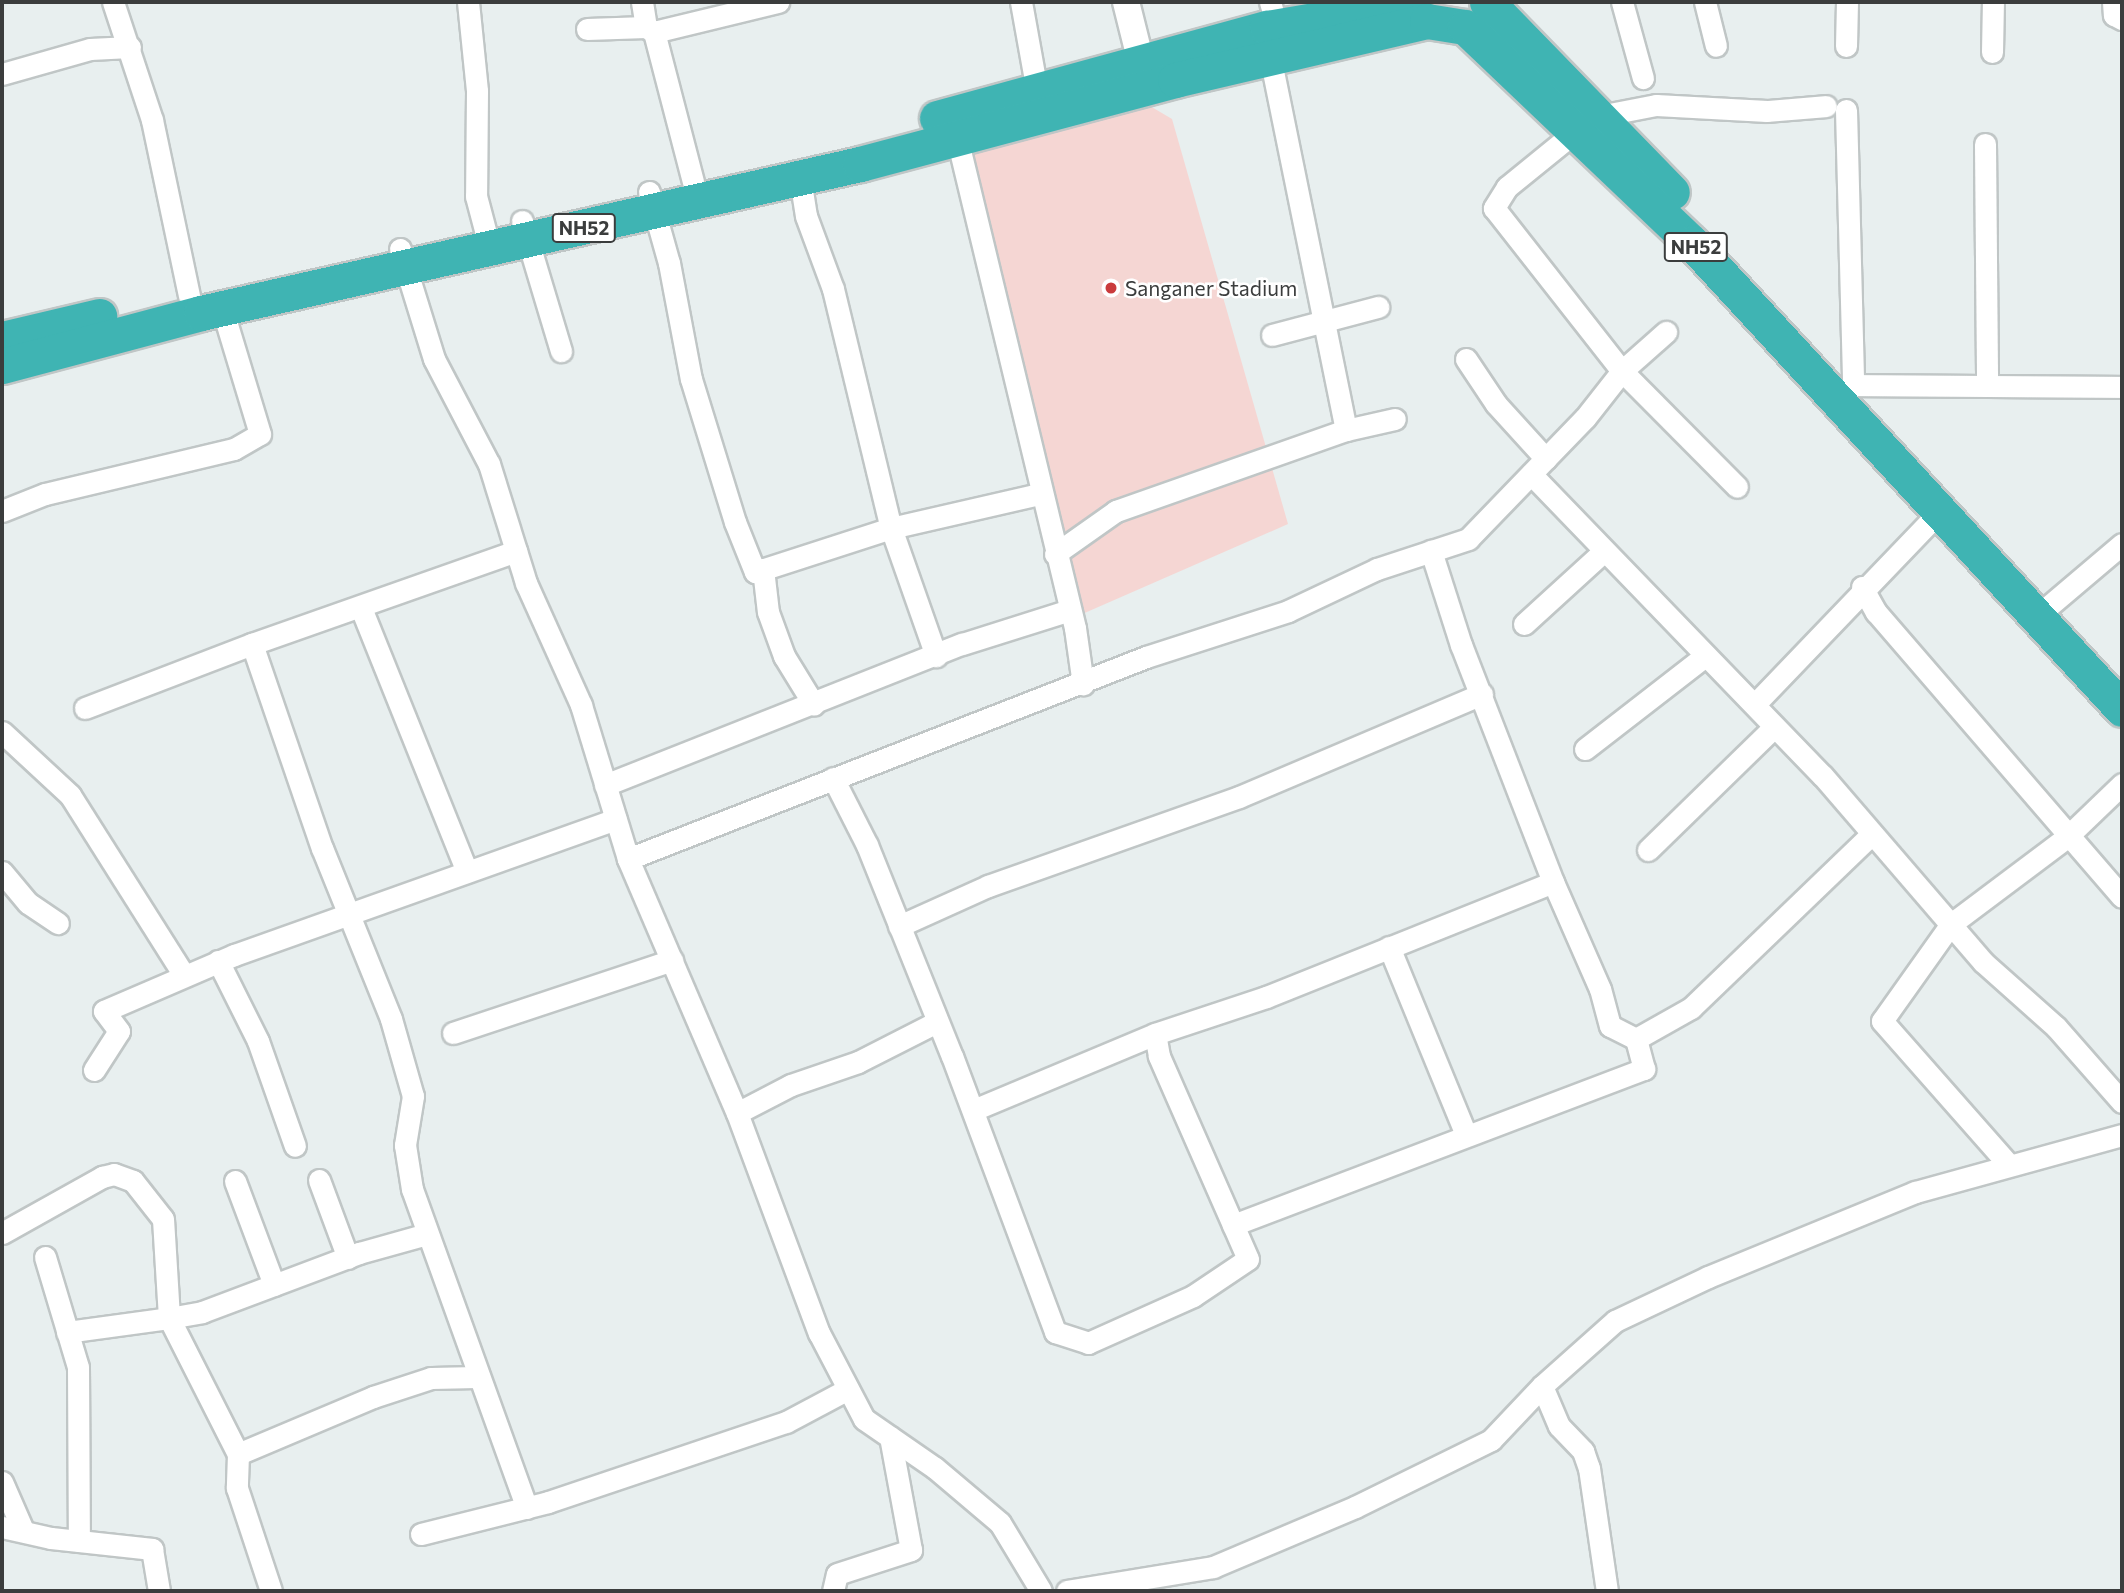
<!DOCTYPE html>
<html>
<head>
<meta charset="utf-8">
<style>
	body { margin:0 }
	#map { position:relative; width:2124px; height:1593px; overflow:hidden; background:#e8efef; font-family:Commissioner,sans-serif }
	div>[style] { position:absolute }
	.green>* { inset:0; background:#f5d6d3 }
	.roads { filter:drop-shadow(2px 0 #c0c6c6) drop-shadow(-2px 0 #c0c6c6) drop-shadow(0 2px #c0c6c6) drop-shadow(0 -2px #c0c6c6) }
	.minor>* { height:21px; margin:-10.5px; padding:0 10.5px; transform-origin:10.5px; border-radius:10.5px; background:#fff }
	.tertiary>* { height:26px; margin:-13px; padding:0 13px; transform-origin:13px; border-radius:13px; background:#fff }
	.trunk>* { height:35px; margin:-17.5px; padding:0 17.5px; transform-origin:17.5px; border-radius:17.5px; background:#3fb4b3 }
	.dots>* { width:19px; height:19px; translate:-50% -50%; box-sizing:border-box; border:4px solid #fff; border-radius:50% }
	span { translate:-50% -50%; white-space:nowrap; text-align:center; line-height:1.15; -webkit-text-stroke:5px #fff; paint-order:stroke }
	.shield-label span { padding:2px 5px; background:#fff; border:2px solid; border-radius:5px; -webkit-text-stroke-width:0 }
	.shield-label { font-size:19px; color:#3b3d3d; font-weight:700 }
	.poi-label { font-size:21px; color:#3b3d3d }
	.left { translate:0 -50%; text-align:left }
	.frame { position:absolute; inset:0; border:4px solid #3b3d3d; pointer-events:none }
</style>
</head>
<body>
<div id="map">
	<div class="green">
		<div style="clip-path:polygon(1150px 106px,1172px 119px,1288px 524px,1080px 615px,969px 150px)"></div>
	</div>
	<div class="roads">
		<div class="minor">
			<div style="left:113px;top:2px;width:124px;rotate:71.7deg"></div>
			<div style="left:152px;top:120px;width:180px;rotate:78.1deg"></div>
			<div style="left:468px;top:2px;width:89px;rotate:84.2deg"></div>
			<div style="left:477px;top:91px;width:105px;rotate:90.5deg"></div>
			<div style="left:476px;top:196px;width:55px;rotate:75.2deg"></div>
			<div style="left:642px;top:2px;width:25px;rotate:81deg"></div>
			<div style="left:646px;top:27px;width:9px;rotate:32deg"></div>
			<div style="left:654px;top:32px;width:155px;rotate:75.4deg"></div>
			<div style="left:1021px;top:2px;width:90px;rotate:79.8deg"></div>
			<div style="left:1270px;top:2px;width:25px;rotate:74deg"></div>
			<div style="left:1622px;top:2px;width:79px;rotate:74.6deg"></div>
			<div style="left:1705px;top:2px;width:45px;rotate:76deg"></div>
			<div style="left:2113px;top:2px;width:13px;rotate:86deg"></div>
			<div style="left:2114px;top:15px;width:9px;rotate:27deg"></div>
			<div style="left:587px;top:29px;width:59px;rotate:-1.9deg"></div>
			<div style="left:654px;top:32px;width:128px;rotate:-13.6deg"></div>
			<div style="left:1846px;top:46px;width:44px;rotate:-88.7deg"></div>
			<div style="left:1992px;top:52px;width:50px;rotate:-88.9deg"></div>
			<div style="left:2px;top:74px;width:91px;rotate:-15.9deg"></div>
			<div style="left:90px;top:49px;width:40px;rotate:-2.9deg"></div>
			<div style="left:1846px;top:110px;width:275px;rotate:88.5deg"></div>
			<div style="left:1599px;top:116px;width:58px;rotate:-10.9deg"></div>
			<div style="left:1656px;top:105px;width:111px;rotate:3.1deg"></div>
			<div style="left:1767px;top:111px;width:59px;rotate:-4.8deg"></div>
			<div style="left:1576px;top:131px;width:89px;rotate:140.9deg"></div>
			<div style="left:1507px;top:187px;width:25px;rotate:122deg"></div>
			<div style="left:1494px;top:208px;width:207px;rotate:51.9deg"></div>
			<div style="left:1622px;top:371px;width:163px;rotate:45.2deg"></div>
			<div style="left:957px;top:138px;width:504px;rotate:76.46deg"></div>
			<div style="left:1075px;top:628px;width:57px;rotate:81.9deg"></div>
			<div style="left:1985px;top:144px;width:242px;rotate:89.5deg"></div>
			<div style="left:800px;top:178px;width:38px;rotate:81deg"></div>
			<div style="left:806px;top:216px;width:78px;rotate:69.7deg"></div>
			<div style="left:833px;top:289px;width:246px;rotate:76.4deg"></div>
			<div style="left:891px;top:528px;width:136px;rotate:70.6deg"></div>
			<div style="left:649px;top:192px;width:74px;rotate:74.3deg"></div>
			<div style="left:669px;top:263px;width:118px;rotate:79.3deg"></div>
			<div style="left:691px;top:379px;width:150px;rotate:72.9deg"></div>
			<div style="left:735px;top:522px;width:54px;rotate:68.2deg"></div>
			<div style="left:755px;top:572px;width:143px;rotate:-17.9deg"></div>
			<div style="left:891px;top:528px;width:152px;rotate:-12.9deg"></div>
			<div style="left:522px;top:221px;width:136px;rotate:73.3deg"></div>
			<div style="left:400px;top:249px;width:115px;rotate:72.8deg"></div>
			<div style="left:434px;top:359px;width:119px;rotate:62.4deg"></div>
			<div style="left:489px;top:464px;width:125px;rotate:72.7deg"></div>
			<div style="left:526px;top:583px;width:134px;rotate:65.7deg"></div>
			<div style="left:581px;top:705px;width:161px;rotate:73deg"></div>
			<div style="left:628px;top:859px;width:276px;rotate:66.8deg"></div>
			<div style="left:737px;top:1113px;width:235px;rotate:69.6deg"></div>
			<div style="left:819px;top:1333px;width:97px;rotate:62.4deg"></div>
			<div style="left:864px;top:1419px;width:86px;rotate:34.6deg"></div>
			<div style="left:935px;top:1468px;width:85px;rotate:40.2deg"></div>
			<div style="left:1000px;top:1523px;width:79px;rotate:58.9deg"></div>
			<div style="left:1272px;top:335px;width:110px;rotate:-14.8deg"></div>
			<div style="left:1466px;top:359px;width:54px;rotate:56.3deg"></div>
			<div style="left:1496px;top:404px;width:74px;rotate:47.7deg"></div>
			<div style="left:1837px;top:400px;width:22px;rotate:-43deg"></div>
			<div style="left:1853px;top:385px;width:269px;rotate:0.4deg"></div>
			<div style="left:1346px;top:430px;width:50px;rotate:-12.7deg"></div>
			<div style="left:1531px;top:474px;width:420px;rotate:46deg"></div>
			<div style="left:1823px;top:776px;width:245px;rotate:49.3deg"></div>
			<div style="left:1983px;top:962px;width:98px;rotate:41.7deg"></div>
			<div style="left:2056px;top:1027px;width:100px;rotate:48.7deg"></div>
			<div style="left:2px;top:511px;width:46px;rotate:-21.6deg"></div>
			<div style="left:45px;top:494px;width:194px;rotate:-13.4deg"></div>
			<div style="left:234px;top:449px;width:30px;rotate:-30deg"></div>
			<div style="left:260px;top:434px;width:132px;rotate:-106.8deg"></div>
			<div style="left:1055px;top:554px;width:75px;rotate:-35.2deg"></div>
			<div style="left:1116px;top:511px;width:244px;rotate:-19.4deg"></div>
			<div style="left:1346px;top:430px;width:380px;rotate:-101.5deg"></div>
			<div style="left:763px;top:569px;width:43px;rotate:83.4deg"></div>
			<div style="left:768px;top:612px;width:47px;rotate:70deg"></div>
			<div style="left:784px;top:656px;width:57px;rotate:58.5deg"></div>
			<div style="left:1862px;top:587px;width:29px;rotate:61deg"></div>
			<div style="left:1876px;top:612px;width:376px;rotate:49.2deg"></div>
			<div style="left:361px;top:608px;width:284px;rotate:68.1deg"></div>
			<div style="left:2037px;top:616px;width:111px;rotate:-40.3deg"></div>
			<div style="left:1524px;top:624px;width:108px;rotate:-42.4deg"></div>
			<div style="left:252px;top:644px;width:280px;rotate:-19.4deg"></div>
			<div style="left:1755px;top:704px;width:267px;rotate:-46.2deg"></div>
			<div style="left:85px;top:708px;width:179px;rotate:-21deg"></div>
			<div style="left:252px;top:644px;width:216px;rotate:71.1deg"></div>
			<div style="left:322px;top:848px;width:184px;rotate:68deg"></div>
			<div style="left:391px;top:1019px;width:80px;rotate:74.1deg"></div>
			<div style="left:413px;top:1096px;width:50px;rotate:99.3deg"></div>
			<div style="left:405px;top:1145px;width:45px;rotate:81deg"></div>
			<div style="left:412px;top:1189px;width:339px;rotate:70.2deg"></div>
			<div style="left:2px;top:732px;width:93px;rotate:42.8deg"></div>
			<div style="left:70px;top:795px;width:212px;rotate:57.7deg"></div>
			<div style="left:1585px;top:749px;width:152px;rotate:-37.8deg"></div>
			<div style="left:833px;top:778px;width:75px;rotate:63.1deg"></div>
			<div style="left:867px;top:845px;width:227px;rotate:68.1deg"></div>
			<div style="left:952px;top:1056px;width:295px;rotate:69.5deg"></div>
			<div style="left:1055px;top:1332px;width:35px;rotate:18deg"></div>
			<div style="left:1088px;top:1343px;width:115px;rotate:-24.1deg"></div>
			<div style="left:1193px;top:1296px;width:66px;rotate:-33.9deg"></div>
			<div style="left:1248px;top:1259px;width:222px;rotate:-113.7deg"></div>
			<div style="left:1159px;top:1056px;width:22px;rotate:-100deg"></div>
			<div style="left:1155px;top:1034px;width:197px;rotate:157.3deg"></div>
			<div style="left:605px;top:785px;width:384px;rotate:-21.6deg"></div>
			<div style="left:962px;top:644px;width:113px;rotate:-17.5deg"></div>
			<div style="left:1648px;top:850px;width:176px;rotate:-44.3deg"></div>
			<div style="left:628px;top:859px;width:556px;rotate:-21.3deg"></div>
			<div style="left:1146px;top:657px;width:149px;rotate:-17.9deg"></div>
			<div style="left:1288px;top:611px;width:98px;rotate:-25.3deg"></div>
			<div style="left:1377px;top:569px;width:96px;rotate:-18.2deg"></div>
			<div style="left:1468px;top:539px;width:168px;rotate:-46deg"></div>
			<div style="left:1585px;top:418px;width:60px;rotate:-51.8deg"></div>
			<div style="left:1622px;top:371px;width:59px;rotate:-41.6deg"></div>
			<div style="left:2px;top:872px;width:40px;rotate:50deg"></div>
			<div style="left:28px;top:903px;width:36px;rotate:34deg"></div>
			<div style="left:899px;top:926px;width:98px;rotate:-24.2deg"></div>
			<div style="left:988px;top:886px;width:266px;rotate:-19.5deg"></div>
			<div style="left:1239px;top:797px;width:264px;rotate:-23deg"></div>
			<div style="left:1389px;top:947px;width:203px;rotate:67.7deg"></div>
			<div style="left:218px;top:961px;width:89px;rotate:63.4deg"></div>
			<div style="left:258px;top:1041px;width:111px;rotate:70.6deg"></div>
			<div style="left:453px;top:1033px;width:231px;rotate:-18.4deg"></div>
			<div style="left:1155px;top:1034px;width:117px;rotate:-18.4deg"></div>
			<div style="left:1266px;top:997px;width:309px;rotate:-21.8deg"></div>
			<div style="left:1636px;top:1039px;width:63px;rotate:-29.4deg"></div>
			<div style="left:1691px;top:1008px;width:251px;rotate:-43.9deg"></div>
			<div style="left:94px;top:1070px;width:46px;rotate:-57.3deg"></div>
			<div style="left:119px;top:1031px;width:25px;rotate:-127deg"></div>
			<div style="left:104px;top:1011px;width:142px;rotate:-23.3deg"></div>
			<div style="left:234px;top:955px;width:405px;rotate:-19.6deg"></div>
			<div style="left:737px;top:1113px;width:61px;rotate:-27.4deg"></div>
			<div style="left:791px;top:1085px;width:71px;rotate:-18.9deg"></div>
			<div style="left:858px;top:1062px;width:89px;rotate:-26.9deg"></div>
			<div style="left:2009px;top:1165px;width:192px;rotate:-131.4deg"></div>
			<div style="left:1882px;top:1021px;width:119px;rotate:-54.6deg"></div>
			<div style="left:1951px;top:924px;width:146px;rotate:-36.9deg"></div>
			<div style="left:2068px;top:836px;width:75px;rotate:-43.9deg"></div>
			<div style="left:319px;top:1180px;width:83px;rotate:69.6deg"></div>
			<div style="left:235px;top:1181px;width:111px;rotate:69.4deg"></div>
			<div style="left:1233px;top:1225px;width:440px;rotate:-20.8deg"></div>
			<div style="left:1644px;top:1069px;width:31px;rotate:-105deg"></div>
			<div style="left:1636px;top:1039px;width:29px;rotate:-153deg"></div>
			<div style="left:1610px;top:1026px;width:38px;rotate:-105deg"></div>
			<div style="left:1600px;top:989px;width:117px;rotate:-113.7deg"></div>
			<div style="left:1553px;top:882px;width:254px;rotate:-111.2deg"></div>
			<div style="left:1461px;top:645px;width:99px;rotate:-107.7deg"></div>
			<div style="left:2px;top:1233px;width:115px;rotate:-29.2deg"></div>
			<div style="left:102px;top:1177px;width:12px;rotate:-14deg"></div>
			<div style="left:114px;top:1174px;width:20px;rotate:20deg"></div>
			<div style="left:133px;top:1181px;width:48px;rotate:51.7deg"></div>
			<div style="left:163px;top:1219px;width:99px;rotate:86.5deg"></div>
			<div style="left:169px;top:1318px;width:34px;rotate:-10deg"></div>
			<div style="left:202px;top:1312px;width:168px;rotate:-20.6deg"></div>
			<div style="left:359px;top:1253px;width:71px;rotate:-15.6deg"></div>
			<div style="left:45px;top:1257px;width:115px;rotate:73.3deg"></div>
			<div style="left:78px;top:1367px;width:174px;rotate:89.7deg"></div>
			<div style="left:67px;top:1332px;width:103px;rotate:-7.8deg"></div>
			<div style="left:169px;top:1318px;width:153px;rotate:63.1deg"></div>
			<div style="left:238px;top:1454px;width:34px;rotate:92deg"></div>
			<div style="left:237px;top:1488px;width:108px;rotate:71.7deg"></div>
			<div style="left:1542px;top:1386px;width:43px;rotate:67deg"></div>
			<div style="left:1559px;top:1426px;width:35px;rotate:46deg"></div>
			<div style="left:1583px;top:1451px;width:18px;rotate:71deg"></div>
			<div style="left:1589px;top:1468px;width:124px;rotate:81.7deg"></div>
			<div style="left:238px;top:1454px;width:147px;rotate:-22.9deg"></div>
			<div style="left:373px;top:1397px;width:61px;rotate:-18.1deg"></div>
			<div style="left:431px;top:1378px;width:46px;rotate:-1.2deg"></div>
			<div style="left:2px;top:1482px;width:52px;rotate:66.4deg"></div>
			<div style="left:2px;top:1527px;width:50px;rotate:12.7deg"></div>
			<div style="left:51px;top:1538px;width:102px;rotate:6.2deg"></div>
			<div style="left:152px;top:1549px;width:43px;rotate:80.5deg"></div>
			<div style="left:421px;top:1534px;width:131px;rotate:-14.1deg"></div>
			<div style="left:548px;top:1502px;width:251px;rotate:-18.6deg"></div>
			<div style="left:786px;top:1422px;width:70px;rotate:-28deg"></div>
			<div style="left:833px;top:1591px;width:17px;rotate:-77deg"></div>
			<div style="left:837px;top:1574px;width:78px;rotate:-18deg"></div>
			<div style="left:911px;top:1550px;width:115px;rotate:-100.5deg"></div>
			<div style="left:1067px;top:1591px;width:148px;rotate:-9.3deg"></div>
			<div style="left:1213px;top:1567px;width:154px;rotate:-22.9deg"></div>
			<div style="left:1355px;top:1507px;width:152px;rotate:-26.2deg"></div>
			<div style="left:1491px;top:1440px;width:74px;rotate:-46.6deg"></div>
			<div style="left:1542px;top:1386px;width:98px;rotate:-41.7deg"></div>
			<div style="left:1615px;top:1321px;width:103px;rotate:-25.3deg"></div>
			<div style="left:1708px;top:1277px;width:224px;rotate:-22.3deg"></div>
			<div style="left:1915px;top:1192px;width:215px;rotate:-15.4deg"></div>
		</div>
		<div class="tertiary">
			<div style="left:1126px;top:2px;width:78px;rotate:76deg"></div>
		</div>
		<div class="trunk">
			<div style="left:1487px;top:2px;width:265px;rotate:45.8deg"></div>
			<div style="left:937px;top:118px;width:342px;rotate:-15.3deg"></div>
			<div style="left:1267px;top:28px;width:148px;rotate:-9.7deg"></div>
			<div style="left:2px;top:339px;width:100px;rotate:-13.3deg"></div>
			<div style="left:2px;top:366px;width:206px;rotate:-14.9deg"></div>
			<div style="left:201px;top:313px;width:676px;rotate:-12.74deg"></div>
			<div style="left:860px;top:164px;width:326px;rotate:-14.9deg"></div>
			<div style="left:1175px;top:80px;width:259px;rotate:-13.2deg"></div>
			<div style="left:1427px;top:21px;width:38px;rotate:9deg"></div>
			<div style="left:1465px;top:27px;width:313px;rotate:43.6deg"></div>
			<div style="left:1692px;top:243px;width:634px;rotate:47.3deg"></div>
		</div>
	</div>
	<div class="dots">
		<div style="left:1111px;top:288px;background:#ca3b3c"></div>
	</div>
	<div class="shield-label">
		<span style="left:584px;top:228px">NH52</span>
		<span style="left:1696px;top:247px">NH52</span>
	</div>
	<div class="poi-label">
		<span class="left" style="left:1125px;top:288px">Sanganer Stadium</span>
	</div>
	<div class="frame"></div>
</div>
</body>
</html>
